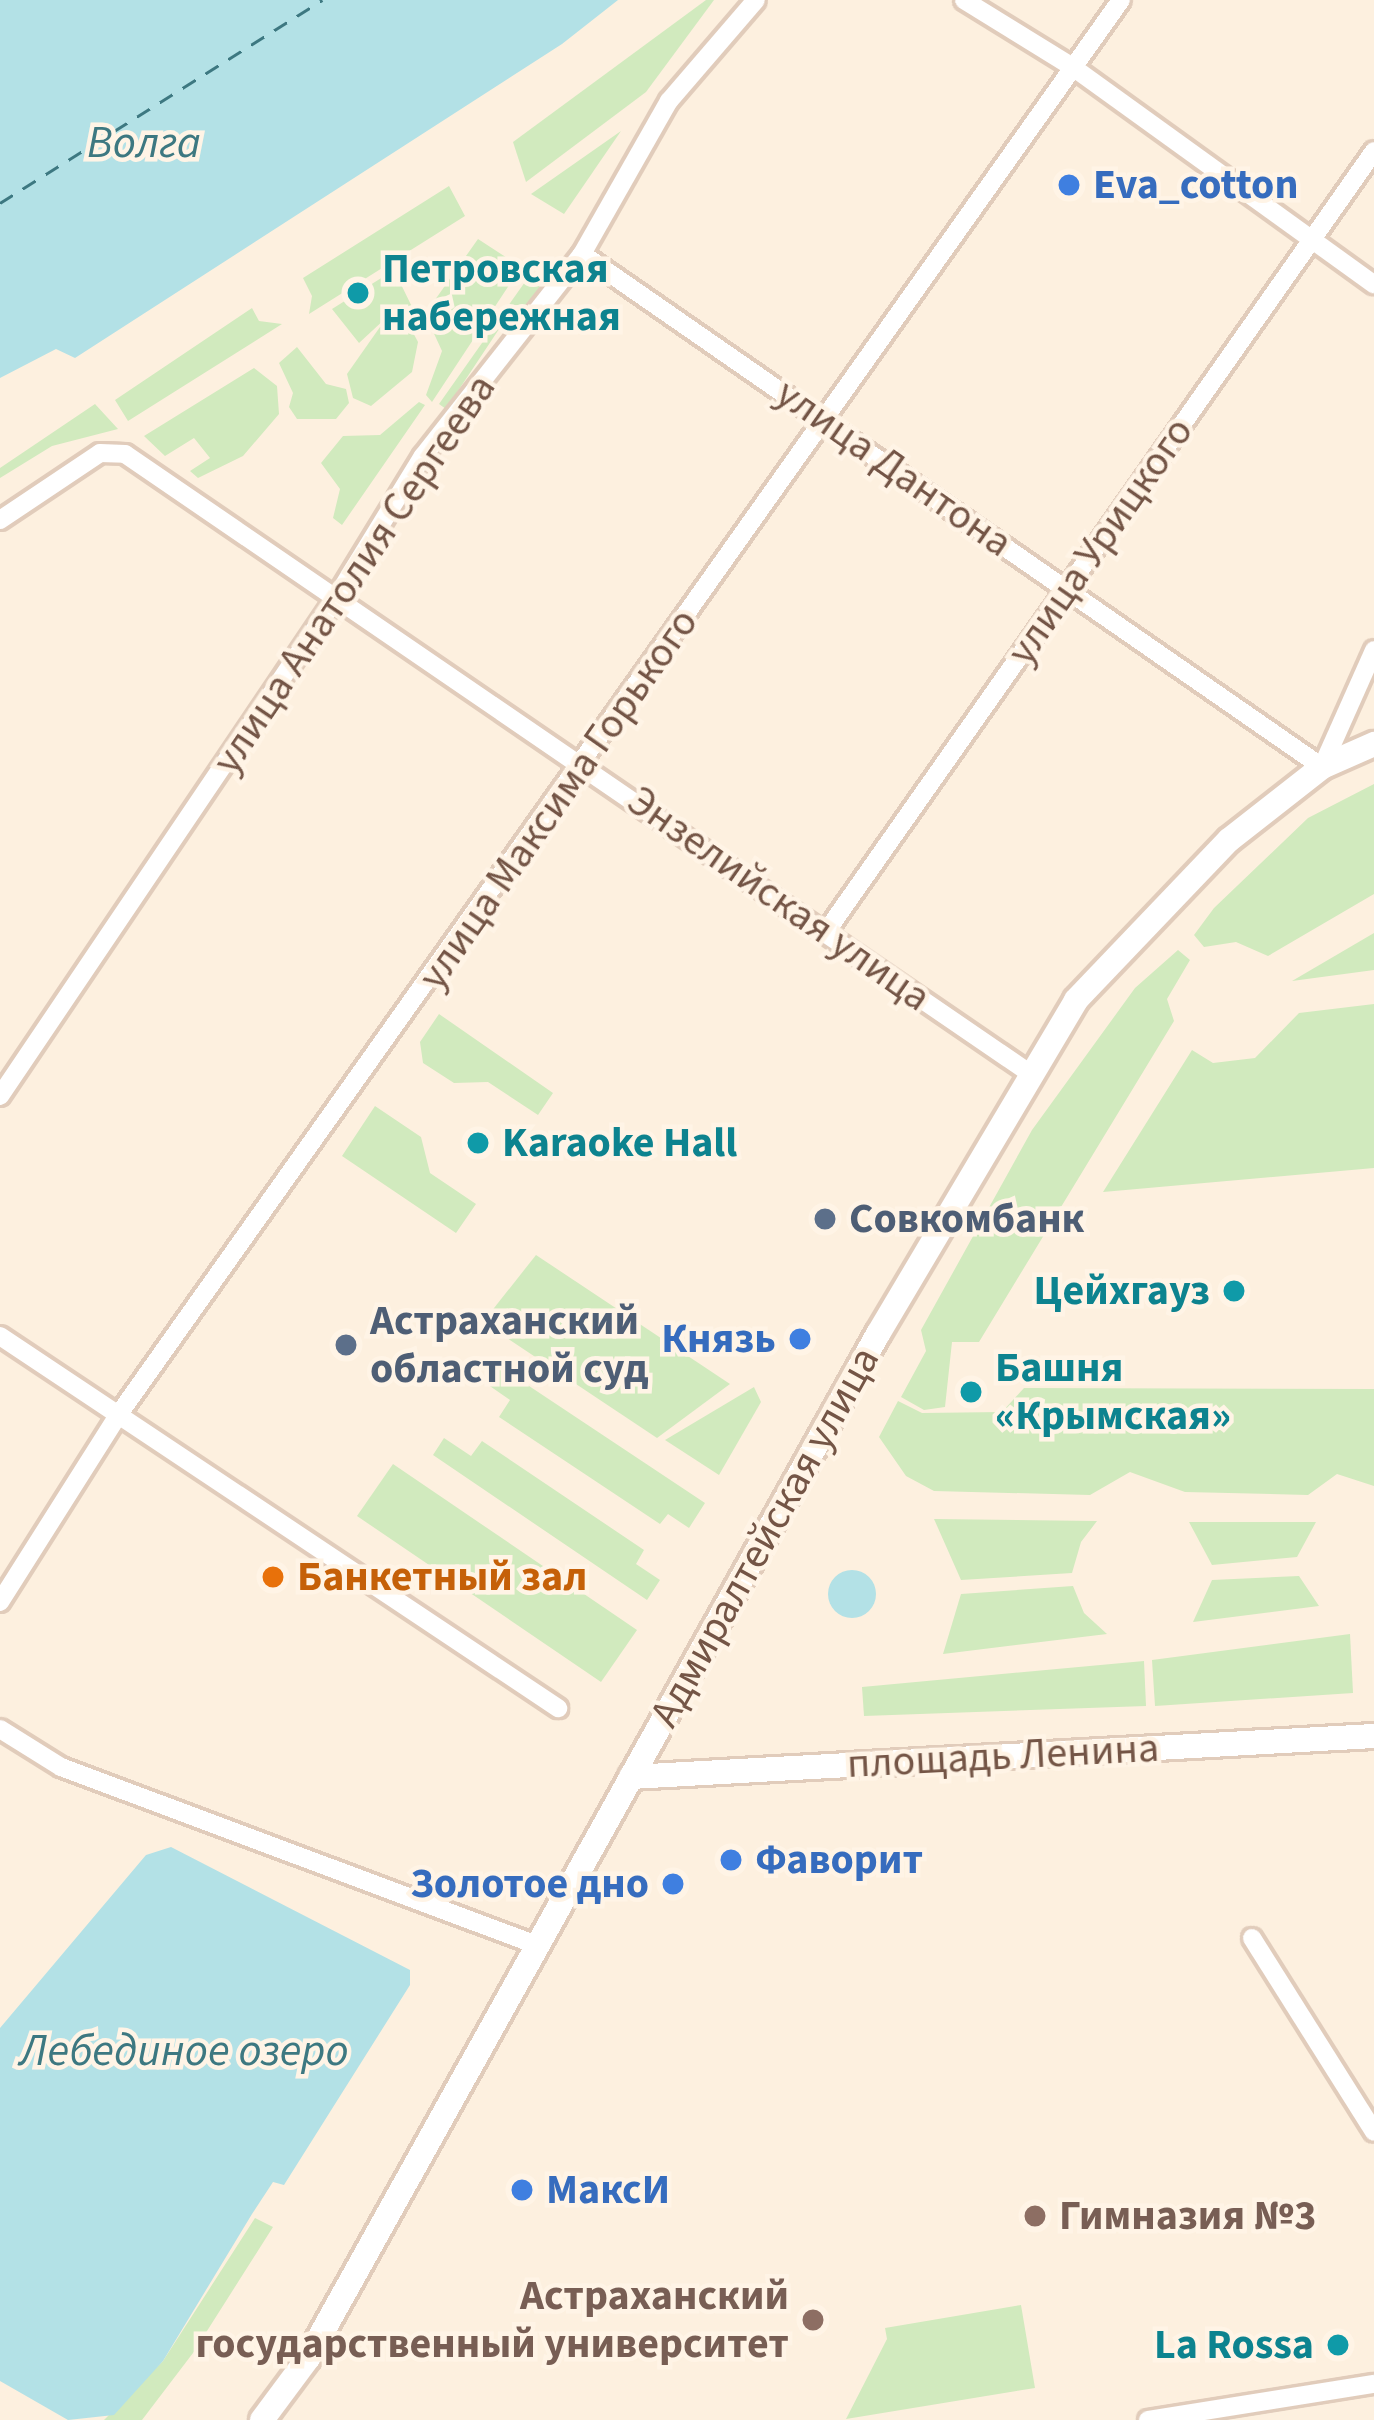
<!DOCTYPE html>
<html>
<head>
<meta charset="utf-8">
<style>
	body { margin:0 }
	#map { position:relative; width:1374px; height:2420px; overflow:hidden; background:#fdf0df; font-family:"Source Sans 3",sans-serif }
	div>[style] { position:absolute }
	.green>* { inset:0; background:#d1eabe }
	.water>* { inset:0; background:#b3e1e6 }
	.round { border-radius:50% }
	.ferry>* { height:3px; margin-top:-1.5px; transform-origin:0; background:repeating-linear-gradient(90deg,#3d7881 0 15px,transparent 0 27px) }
	.roads { filter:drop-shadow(3px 0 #e1ccbb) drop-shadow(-3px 0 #e1ccbb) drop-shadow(0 3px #e1ccbb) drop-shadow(0 -3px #e1ccbb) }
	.minor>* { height:18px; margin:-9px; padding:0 9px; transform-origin:9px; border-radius:9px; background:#fff }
	.secondary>* { height:24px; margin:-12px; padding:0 12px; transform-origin:12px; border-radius:12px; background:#fff }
	.dots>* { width:33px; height:33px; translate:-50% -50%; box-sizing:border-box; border:6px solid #fff4e6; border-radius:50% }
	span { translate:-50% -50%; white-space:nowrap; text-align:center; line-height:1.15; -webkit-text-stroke:9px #fff4e6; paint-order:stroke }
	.shop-label { font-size:42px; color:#366cbe; font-weight:700 }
	.left { translate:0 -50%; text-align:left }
	.right { translate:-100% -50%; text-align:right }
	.culture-label { font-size:42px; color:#0d838f; font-weight:700 }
	.street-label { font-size:42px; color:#745546 }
	.service-label { font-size:42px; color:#4e5e75; font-weight:700 }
	.food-label { font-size:42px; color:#c56008; font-weight:700 }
	.education-label { font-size:42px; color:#785e54; font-weight:700 }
	.water-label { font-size:45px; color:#3d7881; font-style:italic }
</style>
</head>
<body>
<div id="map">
	<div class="green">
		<div style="clip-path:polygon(706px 0,714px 0,646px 92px,526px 182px,513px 142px)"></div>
		<div style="clip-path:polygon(621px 131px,564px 214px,531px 194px)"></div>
		<div style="clip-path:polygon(449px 186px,465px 216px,309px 314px,312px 296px,303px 278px)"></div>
		<div style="clip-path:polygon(478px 239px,521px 267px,432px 402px,426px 395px,442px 351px,425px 314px)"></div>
		<div style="clip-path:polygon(394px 270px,414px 311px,386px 318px,359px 343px,332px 309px)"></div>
		<div style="clip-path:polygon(532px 272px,547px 282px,532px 305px,515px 305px,446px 409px,439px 404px)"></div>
		<div style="clip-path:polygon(252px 308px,259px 321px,282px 324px,128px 421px,115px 400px)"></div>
		<div style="clip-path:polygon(397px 321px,408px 323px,418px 342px,412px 372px,371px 406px,353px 398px,347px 374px,380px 327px)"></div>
		<div style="clip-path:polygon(297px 347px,326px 384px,346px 389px,349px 403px,336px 419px,297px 419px,289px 407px,293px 393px,279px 363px)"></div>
		<div style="clip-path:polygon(254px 368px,277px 386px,279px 414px,243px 456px,198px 478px,190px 471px,210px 458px,194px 438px,165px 456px,144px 436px)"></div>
		<div style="clip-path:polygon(419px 402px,425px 405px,342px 525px,333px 518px,340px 489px,321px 463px,343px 436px,380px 435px)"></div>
		<div style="clip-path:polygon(95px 404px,118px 429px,52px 446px,0 478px,0 468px)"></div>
		<div style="clip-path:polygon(1374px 784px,1374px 894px,1268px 956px,1236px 942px,1204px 947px,1194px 935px,1214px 908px,1308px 818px)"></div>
		<div style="clip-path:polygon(1374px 933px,1374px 970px,1292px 981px)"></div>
		<div style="clip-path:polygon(1178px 950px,1190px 960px,1167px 999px,1174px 1021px,979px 1342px,952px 1342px,945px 1407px,924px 1410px,901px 1397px,926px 1351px,921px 1330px,1032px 1130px,1135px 988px)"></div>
		<div style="clip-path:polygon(1374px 1004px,1374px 1168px,1103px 1192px,1192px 1050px,1213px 1063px,1255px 1058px,1299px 1013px)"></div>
		<div style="clip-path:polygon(439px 1014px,553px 1093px,538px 1115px,488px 1082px,454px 1083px,423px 1063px,420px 1042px)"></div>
		<div style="clip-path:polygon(375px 1106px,421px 1137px,430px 1173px,476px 1204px,456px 1233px,342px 1156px)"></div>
		<div style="clip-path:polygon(536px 1255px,730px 1384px,657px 1438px,483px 1322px)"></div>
		<div style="clip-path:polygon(496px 1364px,705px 1503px,689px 1528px,668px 1514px,660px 1524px,499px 1417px,510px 1400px,484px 1382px)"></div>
		<div style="clip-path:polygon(754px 1387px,761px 1402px,719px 1475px,665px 1440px)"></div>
		<div style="clip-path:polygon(1024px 1388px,1374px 1389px,1374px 1486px,1337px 1474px,1308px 1495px,1185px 1492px,1130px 1472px,1090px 1495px,934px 1491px,906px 1476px,879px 1437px,898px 1401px,922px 1413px,1002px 1412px)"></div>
		<div style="clip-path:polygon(444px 1438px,471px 1456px,482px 1441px,644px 1550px,636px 1564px,660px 1580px,647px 1600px,433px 1455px)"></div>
		<div style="clip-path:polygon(393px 1464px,637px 1630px,601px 1682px,357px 1516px)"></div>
		<div style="clip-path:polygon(934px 1519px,1097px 1521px,1081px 1542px,1072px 1573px,961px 1580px)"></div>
		<div style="clip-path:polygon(1189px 1522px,1316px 1522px,1297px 1557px,1212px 1565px)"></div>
		<div style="clip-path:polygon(1299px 1576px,1319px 1606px,1193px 1622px,1212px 1580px)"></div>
		<div style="clip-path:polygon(1073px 1586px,1084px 1613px,1107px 1634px,943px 1654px,961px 1594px)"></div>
		<div style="clip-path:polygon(1350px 1634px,1353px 1693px,1155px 1706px,1152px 1660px)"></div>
		<div style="clip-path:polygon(1144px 1661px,1146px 1706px,864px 1716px,862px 1687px)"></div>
		<div style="clip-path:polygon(255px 2218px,273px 2227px,193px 2353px,142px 2420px,104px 2420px,163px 2361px)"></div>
		<div style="clip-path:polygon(1021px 2305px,1035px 2388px,846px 2419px,887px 2339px,885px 2328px)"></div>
	</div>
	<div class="water">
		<div style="clip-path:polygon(0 0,618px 0,562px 44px,75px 358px,56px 349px,0 378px)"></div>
		<div class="round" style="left:828px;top:1570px;width:48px;height:48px"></div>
		<div style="clip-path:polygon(171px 1847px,410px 1970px,410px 1985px,284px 2185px,273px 2182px,252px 2214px,163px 2361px,114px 2415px,68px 2420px,0 2381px,0 2028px,146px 1855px)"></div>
	</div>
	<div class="ferry">
		<div style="left:0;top:203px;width:381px;rotate:-32.2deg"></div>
	</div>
	<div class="roads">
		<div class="minor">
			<div style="left:964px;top:0;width:129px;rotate:31.7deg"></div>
			<div style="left:1074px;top:68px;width:370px;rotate:35.8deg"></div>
			<div style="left:582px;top:254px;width:900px;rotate:34.73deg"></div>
			<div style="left:1322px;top:767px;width:128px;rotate:-66deg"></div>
			<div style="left:0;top:520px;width:120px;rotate:-33.8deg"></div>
			<div style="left:100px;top:453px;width:25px;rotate:2deg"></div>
			<div style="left:125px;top:454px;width:1094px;rotate:34.39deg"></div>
			<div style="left:826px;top:932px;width:954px;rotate:-54.94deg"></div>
			<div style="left:0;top:1096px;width:597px;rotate:-55.99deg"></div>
			<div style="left:334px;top:601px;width:170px;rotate:-58.5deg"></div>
			<div style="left:423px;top:456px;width:257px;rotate:-51.8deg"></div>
			<div style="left:582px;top:254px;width:176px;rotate:-60.4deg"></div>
			<div style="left:669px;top:101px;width:133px;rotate:-49.3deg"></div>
			<div style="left:0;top:1336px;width:671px;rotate:33.69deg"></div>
			<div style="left:0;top:1602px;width:222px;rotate:-57.7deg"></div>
			<div style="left:119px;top:1414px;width:1733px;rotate:-54.68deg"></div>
			<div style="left:0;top:1729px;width:72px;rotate:31.9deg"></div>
			<div style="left:61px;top:1767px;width:505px;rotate:20.52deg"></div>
			<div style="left:1252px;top:1938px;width:229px;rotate:57.8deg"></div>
			<div style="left:1148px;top:2420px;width:229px;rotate:-9.1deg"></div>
		</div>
		<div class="secondary">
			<div style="left:631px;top:1777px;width:744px;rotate:-3.16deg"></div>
			<div style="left:262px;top:2420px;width:77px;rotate:-53.4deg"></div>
			<div style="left:308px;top:2358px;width:1172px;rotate:-60.9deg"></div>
			<div style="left:878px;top:1334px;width:388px;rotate:-59.3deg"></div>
			<div style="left:1076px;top:1000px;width:221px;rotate:-46.3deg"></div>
			<div style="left:1229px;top:840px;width:118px;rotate:-38.1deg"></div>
			<div style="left:1322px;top:767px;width:57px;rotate:-23.9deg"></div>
		</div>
	</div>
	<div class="dots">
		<div style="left:1069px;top:185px;background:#3f7fe0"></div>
		<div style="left:358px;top:293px;background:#0f9aa8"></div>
		<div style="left:478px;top:1143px;background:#0f9aa8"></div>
		<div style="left:825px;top:1219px;background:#5c6f8a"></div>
		<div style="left:1234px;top:1291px;background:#0f9aa8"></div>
		<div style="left:800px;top:1339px;background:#3f7fe0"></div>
		<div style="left:346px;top:1345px;background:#5c6f8a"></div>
		<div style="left:971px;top:1392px;background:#0f9aa8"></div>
		<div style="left:273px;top:1577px;background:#e8710a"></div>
		<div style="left:731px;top:1860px;background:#3f7fe0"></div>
		<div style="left:673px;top:1884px;background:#3f7fe0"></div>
		<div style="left:522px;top:2190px;background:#3f7fe0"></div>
		<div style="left:1035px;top:2216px;background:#8d6e63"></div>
		<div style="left:813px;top:2320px;background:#8d6e63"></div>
		<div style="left:1338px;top:2345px;background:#0f9aa8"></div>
	</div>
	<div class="shop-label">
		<span class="left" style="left:1093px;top:185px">Eva_cotton</span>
		<span class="right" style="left:776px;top:1339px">Князь</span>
		<span class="left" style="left:755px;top:1860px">Фаворит</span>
		<span class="right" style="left:649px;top:1884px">Золотое дно</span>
		<span class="left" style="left:546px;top:2190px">МаксИ</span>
	</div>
	<div class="culture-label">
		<span class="left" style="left:382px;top:293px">Петровская<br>набережная</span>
		<span class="left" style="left:502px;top:1143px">Karaoke Hall</span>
		<span class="right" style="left:1210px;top:1291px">Цейхгауз</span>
		<span class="left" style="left:995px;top:1392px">Башня<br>«Крымская»</span>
		<span class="right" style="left:1314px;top:2345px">La Rossa</span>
	</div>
	<div class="street-label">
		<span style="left:894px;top:468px;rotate:35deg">улица Дантона</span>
		<span style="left:1100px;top:541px;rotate:-55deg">улица Урицкого</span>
		<span style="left:354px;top:574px;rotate:-56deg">улица Анатолия Сергеева</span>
		<span style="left:558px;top:799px;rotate:-55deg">улица Максима Горького</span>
		<span style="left:779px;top:899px;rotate:35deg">Энзелийская улица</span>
		<span style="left:765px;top:1537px;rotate:-61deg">Адмиралтейская улица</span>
		<span style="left:1003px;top:1756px;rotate:-3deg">площадь Ленина</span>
	</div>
	<div class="service-label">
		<span class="left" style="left:849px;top:1219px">Совкомбанк</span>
		<span class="left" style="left:370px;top:1345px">Астраханский<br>областной суд</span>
	</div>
	<div class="food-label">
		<span class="left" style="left:297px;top:1577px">Банкетный зал</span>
	</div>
	<div class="education-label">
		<span class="left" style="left:1059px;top:2216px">Гимназия №3</span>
		<span class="right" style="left:789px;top:2320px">Астраханский<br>государственный университет</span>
	</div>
	<div class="water-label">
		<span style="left:144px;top:144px">Волга</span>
		<span style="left:184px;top:2052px">Лебединое озеро</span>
	</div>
</div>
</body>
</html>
